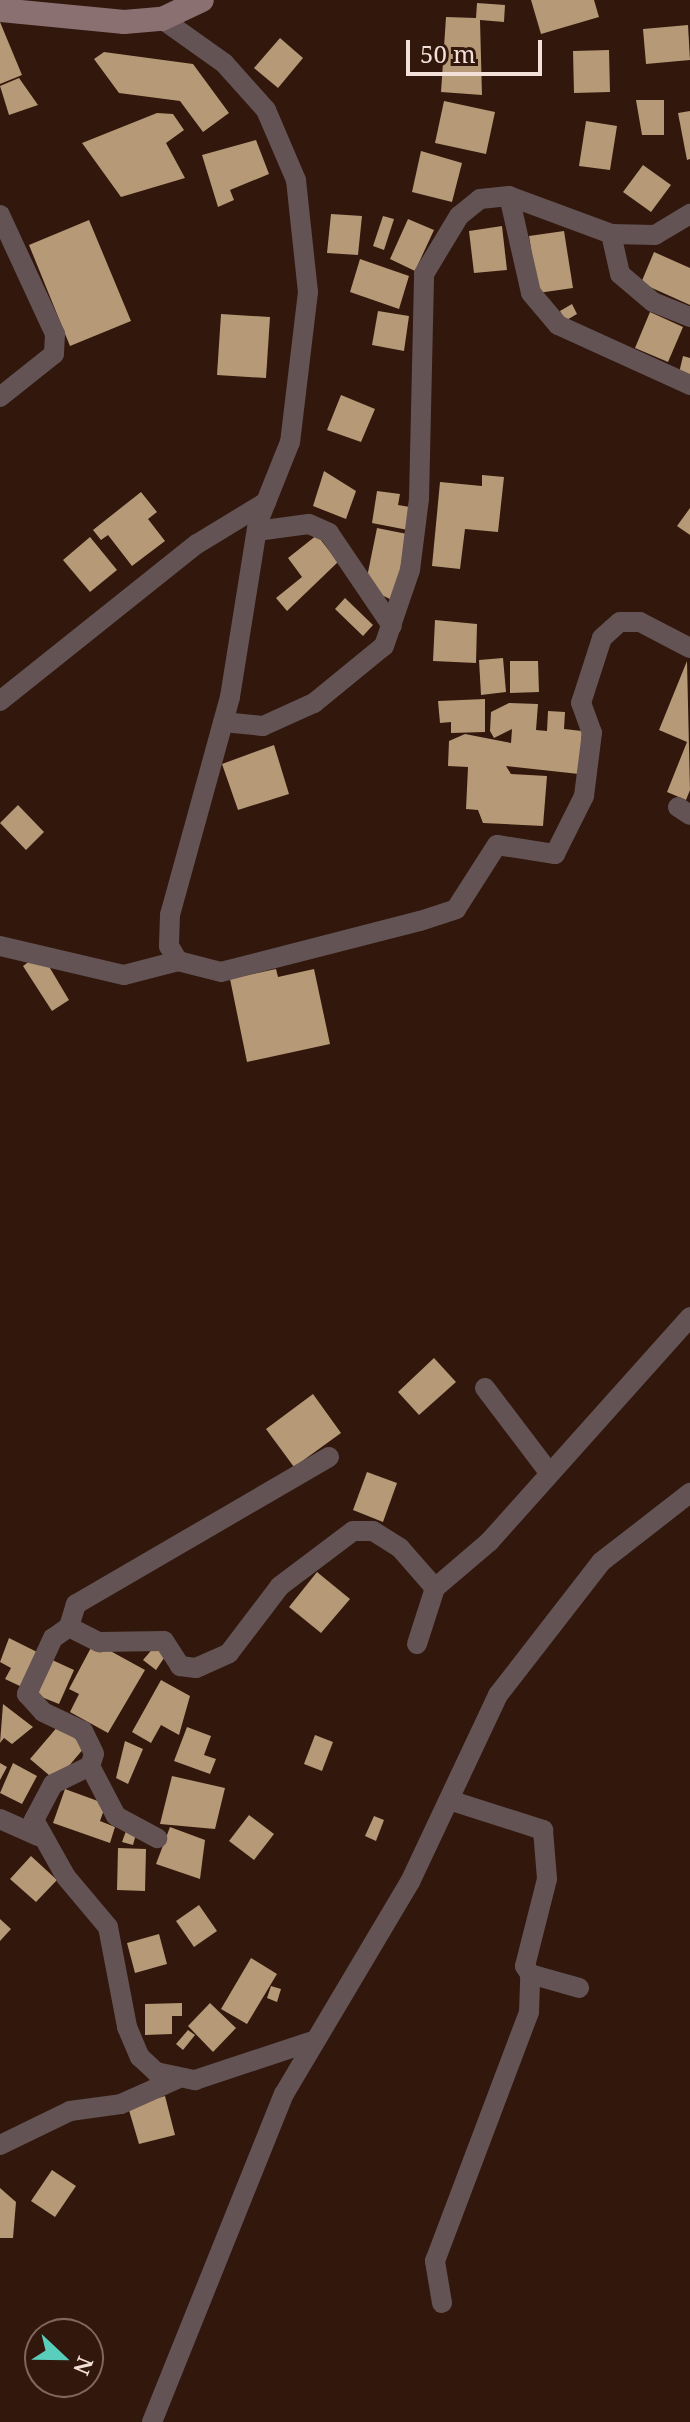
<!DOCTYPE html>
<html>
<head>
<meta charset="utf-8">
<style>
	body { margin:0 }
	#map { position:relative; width:690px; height:2422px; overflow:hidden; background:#31170c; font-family:"Noto Serif",serif }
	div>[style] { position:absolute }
	.building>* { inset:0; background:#b69976 }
	.street>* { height:20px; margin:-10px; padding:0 10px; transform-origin:10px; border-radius:10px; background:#635354 }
	.secondary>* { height:24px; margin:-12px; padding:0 12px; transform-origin:12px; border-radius:12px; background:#8a7071 }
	span { translate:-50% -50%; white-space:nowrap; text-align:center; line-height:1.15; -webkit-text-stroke:8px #31170c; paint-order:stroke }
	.north { position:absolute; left:24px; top:2318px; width:80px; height:80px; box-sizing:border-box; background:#31170c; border:2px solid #7f675e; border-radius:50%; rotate:112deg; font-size:22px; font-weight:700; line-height:32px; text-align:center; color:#f3e0d8 }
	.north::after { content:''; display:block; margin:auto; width:28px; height:36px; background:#5acebd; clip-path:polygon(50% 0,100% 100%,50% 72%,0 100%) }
	.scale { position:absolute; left:406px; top:40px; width:136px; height:36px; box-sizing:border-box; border:4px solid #f3e0d8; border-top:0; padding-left:10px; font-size:24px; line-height:28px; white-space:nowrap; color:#f3e0d8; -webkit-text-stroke:6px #31170c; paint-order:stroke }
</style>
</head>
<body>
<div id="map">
	<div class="building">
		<div style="clip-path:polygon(531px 0,594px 0,599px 17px,541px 34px)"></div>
		<div style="clip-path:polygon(477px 3px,505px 5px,504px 22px,480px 20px,482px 95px,441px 92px,446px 17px,476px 18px)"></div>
		<div style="clip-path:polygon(0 22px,22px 75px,0 84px)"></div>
		<div style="clip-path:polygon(688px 25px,690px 60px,646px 64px,643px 29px)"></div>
		<div style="clip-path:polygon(280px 38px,303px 58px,278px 88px,254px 68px)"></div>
		<div style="clip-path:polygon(609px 50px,610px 92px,574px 93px,573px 51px)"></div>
		<div style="clip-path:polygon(104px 52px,193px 64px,229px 113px,203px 132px,180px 101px,119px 93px,94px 59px)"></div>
		<div style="clip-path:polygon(19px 78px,38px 105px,9px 115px,0 86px)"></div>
		<div style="clip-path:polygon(636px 100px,664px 100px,664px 135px,642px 135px)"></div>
		<div style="clip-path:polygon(444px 101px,495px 112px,486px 154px,435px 143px)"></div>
		<div style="clip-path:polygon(690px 111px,690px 159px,687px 160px,678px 113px)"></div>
		<div style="clip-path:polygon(157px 113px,173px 114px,184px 130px,166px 143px,185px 178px,121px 197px,82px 143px)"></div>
		<div style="clip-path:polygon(586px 121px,617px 126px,610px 170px,579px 166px)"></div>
		<div style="clip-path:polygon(256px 140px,269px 174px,230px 190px,234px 200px,218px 207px,202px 155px)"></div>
		<div style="clip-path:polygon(421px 151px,462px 163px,452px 202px,412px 192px)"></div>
		<div style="clip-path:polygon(643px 165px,671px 185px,651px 212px,623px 192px)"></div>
		<div style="clip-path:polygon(331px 214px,362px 216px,358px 255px,327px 253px)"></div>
		<div style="clip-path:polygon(383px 216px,394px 219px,384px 250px,373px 246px)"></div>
		<div style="clip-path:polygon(408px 219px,434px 230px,415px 271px,390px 259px)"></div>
		<div style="clip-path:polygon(89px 220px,131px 321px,70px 346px,29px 245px)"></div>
		<div style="clip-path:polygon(502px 226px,507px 270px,474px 273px,469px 231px)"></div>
		<div style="clip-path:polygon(564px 231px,573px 288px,538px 293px,529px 236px)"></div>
		<div style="clip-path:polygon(654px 252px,690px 268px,690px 305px,641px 283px)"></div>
		<div style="clip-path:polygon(360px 259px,409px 276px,399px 309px,350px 292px)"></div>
		<div style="clip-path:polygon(572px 304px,577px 314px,565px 321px,560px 311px)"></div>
		<div style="clip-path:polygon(378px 311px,409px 316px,404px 351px,372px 345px)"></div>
		<div style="clip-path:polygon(650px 312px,683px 327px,668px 362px,635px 348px)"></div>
		<div style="clip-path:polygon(221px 314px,270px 317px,266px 378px,217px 375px)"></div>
		<div style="clip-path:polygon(683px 356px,690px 358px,690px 375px,679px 373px)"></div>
		<div style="clip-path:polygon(341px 395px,375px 409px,361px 442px,327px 430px)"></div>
		<div style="clip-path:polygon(324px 471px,356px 491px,346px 519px,313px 506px)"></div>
		<div style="clip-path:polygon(482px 475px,504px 477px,498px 532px,465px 529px,460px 569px,432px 566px,440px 482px,482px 486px)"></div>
		<div style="clip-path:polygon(377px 491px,400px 494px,398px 505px,416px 508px,413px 531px,372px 523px)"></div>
		<div style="clip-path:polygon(141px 492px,157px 512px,148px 519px,165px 541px,132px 566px,108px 535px,101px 540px,93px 530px)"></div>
		<div style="clip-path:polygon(690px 508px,690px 535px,677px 526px)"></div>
		<div style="clip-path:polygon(377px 528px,407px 534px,394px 601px,365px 587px)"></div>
		<div style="clip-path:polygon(317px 535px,338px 562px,287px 611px,276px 598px,302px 577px,288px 558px)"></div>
		<div style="clip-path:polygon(90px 537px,117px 570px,90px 592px,63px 560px)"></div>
		<div style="clip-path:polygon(345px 598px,373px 625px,363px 636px,335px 609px)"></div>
		<div style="clip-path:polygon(435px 620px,477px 624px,476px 663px,433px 661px)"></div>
		<div style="clip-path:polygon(503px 658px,506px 692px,481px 695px,479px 660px)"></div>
		<div style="clip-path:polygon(510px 661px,538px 661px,539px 692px,510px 693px)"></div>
		<div style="clip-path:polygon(687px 661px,690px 790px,686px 800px,667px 792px,687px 742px,659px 730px)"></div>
		<div style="clip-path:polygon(485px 699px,485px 732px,451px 733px,451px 722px,440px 723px,438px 701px)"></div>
		<div style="clip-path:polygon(509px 703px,538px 704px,536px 730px,547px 731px,548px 711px,565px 712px,564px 729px,582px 731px,579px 774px,506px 766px,511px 774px,547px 776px,543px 826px,483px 823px,478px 810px,466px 809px,468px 767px,448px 766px,449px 741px,465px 734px,511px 743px,512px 729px,494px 738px,490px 731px,491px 712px)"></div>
		<div style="clip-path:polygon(274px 745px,289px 794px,238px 810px,222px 764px)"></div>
		<div style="clip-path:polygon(18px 805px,44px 832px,26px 850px,0 823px)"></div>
		<div style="clip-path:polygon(41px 953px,69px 1000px,52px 1011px,23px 966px)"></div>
		<div style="clip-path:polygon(276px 969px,278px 977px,314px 969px,330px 1044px,247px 1062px,230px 979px)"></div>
		<div style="clip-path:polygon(434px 1358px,456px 1382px,419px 1415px,398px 1392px)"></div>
		<div style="clip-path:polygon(313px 1394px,341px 1433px,294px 1467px,266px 1429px)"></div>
		<div style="clip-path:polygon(367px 1472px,397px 1483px,383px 1522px,353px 1510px)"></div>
		<div style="clip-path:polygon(317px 1572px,350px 1599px,321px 1633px,289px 1607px)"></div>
		<div style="clip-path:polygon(9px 1638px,41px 1654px,24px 1688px,5px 1679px,11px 1668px,0 1662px)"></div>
		<div style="clip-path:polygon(94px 1642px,145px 1670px,108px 1733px,70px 1712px,79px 1694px,69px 1689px)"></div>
		<div style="clip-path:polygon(155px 1646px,166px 1655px,156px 1670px,143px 1660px)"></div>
		<div style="clip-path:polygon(50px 1659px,74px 1670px,59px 1704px,34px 1694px)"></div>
		<div style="clip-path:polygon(161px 1680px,190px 1696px,179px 1735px,161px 1725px,151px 1743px,132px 1732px)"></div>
		<div style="clip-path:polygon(3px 1704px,33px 1727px,12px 1744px,4px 1738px,0 1743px)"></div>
		<div style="clip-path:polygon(59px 1725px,85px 1747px,56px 1781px,30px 1759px)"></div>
		<div style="clip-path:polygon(187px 1727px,211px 1736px,204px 1755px,216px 1759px,210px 1774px,174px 1761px)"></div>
		<div style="clip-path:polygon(315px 1735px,333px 1742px,322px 1771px,304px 1764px)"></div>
		<div style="clip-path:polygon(125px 1741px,143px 1749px,128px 1784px,116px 1778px)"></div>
		<div style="clip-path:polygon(0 1763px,7px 1767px,0 1780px)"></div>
		<div style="clip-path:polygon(13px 1763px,37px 1776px,22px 1804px,0 1793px)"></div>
		<div style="clip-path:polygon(172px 1776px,225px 1788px,215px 1829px,160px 1824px)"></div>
		<div style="clip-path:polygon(65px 1789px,106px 1804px,100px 1821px,115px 1827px,110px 1843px,53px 1823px)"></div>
		<div style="clip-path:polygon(249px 1815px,274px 1834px,254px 1860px,229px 1841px)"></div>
		<div style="clip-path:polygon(374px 1816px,384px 1820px,376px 1841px,365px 1836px)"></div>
		<div style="clip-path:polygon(170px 1827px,205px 1840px,200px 1879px,156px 1864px)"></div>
		<div style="clip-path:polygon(126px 1831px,136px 1834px,133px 1845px,122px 1842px)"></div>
		<div style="clip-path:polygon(118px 1848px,146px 1849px,145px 1891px,117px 1890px)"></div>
		<div style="clip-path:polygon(31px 1856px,57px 1880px,36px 1902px,10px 1879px)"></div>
		<div style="clip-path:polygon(199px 1905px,217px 1931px,194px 1947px,176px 1921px)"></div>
		<div style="clip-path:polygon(0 1919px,11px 1929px,0 1941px)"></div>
		<div style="clip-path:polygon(159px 1934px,167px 1964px,135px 1973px,127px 1943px)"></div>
		<div style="clip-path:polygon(251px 1958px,277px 1974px,247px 2024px,221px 2009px)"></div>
		<div style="clip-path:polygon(271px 1986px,281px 1989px,277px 2002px,267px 1998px)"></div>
		<div style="clip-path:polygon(182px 2003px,182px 2016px,172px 2016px,172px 2034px,145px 2035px,145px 2004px)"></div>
		<div style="clip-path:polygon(210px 2003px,236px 2028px,213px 2052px,188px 2026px)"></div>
		<div style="clip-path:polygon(188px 2030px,195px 2035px,183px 2050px,176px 2044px)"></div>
		<div style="clip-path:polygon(165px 2096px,175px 2135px,139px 2144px,128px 2107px)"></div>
		<div style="clip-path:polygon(52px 2170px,76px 2186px,55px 2217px,31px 2201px)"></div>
		<div style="clip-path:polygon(0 2188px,16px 2202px,13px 2238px,0 2238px)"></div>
	</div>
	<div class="street">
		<div style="left:162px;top:19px;width:76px;rotate:35.4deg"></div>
		<div style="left:224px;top:63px;width:63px;rotate:48.2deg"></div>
		<div style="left:266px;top:110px;width:76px;rotate:66.8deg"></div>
		<div style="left:296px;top:180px;width:113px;rotate:83.9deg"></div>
		<div style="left:308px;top:292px;width:151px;rotate:96.8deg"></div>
		<div style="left:290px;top:442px;width:86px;rotate:111.8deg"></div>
		<div style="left:258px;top:522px;width:177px;rotate:99.1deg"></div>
		<div style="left:230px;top:697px;width:226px;rotate:105.4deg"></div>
		<div style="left:170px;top:915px;width:31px;rotate:92deg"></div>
		<div style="left:169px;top:946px;width:17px;rotate:59deg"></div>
		<div style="left:178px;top:961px;width:44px;rotate:14.3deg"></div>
		<div style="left:221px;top:972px;width:205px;rotate:-14.4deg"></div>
		<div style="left:420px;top:921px;width:38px;rotate:-18deg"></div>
		<div style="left:456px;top:909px;width:76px;rotate:-57.4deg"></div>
		<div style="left:497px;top:845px;width:59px;rotate:8.8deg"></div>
		<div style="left:555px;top:854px;width:65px;rotate:-63.4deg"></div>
		<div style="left:584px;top:796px;width:64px;rotate:-82.8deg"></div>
		<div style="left:592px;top:733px;width:32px;rotate:-110deg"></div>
		<div style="left:581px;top:703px;width:68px;rotate:-72.1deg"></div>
		<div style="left:602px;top:638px;width:24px;rotate:-42deg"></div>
		<div style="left:620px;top:622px;width:20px"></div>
		<div style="left:640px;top:622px;width:56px;rotate:27.5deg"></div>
		<div style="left:509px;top:196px;width:99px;rotate:77.2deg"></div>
		<div style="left:531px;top:293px;width:42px;rotate:49.8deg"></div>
		<div style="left:558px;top:325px;width:145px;rotate:24.4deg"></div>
		<div style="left:0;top:215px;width:131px;rotate:65.2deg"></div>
		<div style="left:55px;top:334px;width:20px;rotate:93deg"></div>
		<div style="left:54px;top:354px;width:69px;rotate:141.5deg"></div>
		<div style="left:611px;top:234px;width:41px;rotate:77.3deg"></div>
		<div style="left:620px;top:274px;width:43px;rotate:40.3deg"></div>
		<div style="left:653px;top:302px;width:40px;rotate:22deg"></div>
		<div style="left:257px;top:531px;width:52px;rotate:-7.7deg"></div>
		<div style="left:309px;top:524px;width:22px;rotate:24deg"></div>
		<div style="left:329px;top:533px;width:112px;rotate:55.9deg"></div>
		<div style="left:0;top:701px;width:252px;rotate:-38.6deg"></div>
		<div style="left:197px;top:544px;width:81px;rotate:-31.3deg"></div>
		<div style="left:223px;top:722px;width:40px;rotate:5.7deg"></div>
		<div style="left:263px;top:726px;width:56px;rotate:-24.3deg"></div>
		<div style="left:314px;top:703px;width:90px;rotate:-39.2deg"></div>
		<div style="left:384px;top:646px;width:80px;rotate:-71.1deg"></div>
		<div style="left:410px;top:570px;width:72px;rotate:-82.8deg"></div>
		<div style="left:419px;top:499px;width:225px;rotate:-88.7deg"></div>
		<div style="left:424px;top:274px;width:68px;rotate:-58.9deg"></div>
		<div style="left:459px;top:216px;width:27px;rotate:-39deg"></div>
		<div style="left:480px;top:199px;width:29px;rotate:-6deg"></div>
		<div style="left:509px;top:196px;width:109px;rotate:20.4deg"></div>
		<div style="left:611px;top:234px;width:44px;rotate:1.3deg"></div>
		<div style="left:655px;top:235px;width:41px;rotate:-31deg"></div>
		<div style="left:678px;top:807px;width:14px;rotate:34deg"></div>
		<div style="left:0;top:946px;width:127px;rotate:13.2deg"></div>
		<div style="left:124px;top:975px;width:56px;rotate:-14.5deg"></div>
		<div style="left:485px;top:1388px;width:104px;rotate:52.8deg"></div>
		<div style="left:329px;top:1457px;width:293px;rotate:149.8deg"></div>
		<div style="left:76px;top:1604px;width:24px;rotate:107deg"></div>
		<div style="left:69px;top:1627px;width:34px;rotate:27deg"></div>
		<div style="left:99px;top:1642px;width:65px;rotate:-0.9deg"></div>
		<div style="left:164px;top:1641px;width:30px;rotate:57deg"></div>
		<div style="left:180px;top:1666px;width:16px;rotate:7deg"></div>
		<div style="left:196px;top:1668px;width:36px;rotate:-24deg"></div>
		<div style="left:229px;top:1653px;width:84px;rotate:-52.7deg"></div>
		<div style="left:280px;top:1586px;width:91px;rotate:-37deg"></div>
		<div style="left:353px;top:1531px;width:20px"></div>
		<div style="left:373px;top:1531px;width:32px;rotate:32deg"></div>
		<div style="left:400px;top:1548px;width:53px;rotate:48.8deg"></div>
		<div style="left:69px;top:1627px;width:19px;rotate:145deg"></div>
		<div style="left:53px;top:1638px;width:62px;rotate:114.9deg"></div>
		<div style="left:27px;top:1694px;width:24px;rotate:48deg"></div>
		<div style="left:43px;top:1712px;width:44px;rotate:25.4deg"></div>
		<div style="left:83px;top:1731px;width:25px;rotate:64deg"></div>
		<div style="left:94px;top:1754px;width:13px;rotate:108deg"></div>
		<div style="left:90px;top:1766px;width:41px;rotate:154.1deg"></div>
		<div style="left:53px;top:1784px;width:41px;rotate:117.8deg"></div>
		<div style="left:34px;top:1820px;width:65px;rotate:60.7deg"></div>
		<div style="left:66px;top:1877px;width:65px;rotate:50deg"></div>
		<div style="left:108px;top:1927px;width:102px;rotate:79.2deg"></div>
		<div style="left:127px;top:2027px;width:33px;rotate:67deg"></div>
		<div style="left:140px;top:2057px;width:22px;rotate:43deg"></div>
		<div style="left:156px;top:2072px;width:40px;rotate:12deg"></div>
		<div style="left:195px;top:2080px;width:127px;rotate:-18.3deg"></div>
		<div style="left:417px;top:1644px;width:59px;rotate:-72.2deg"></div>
		<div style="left:435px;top:1588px;width:71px;rotate:-40.4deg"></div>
		<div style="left:489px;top:1542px;width:302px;rotate:-48.2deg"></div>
		<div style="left:90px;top:1766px;width:56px;rotate:62.5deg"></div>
		<div style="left:116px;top:1816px;width:47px;rotate:28.2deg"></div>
		<div style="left:449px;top:1800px;width:99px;rotate:17.7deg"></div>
		<div style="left:543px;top:1830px;width:49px;rotate:85.3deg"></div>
		<div style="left:547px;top:1879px;width:90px;rotate:104.2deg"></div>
		<div style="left:525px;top:1966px;width:9px;rotate:58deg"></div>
		<div style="left:530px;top:1974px;width:51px;rotate:15.9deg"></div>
		<div style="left:0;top:1819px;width:42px;rotate:24.1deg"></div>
		<div style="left:0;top:2145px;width:78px;rotate:-25.9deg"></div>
		<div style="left:70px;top:2111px;width:51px;rotate:-7.8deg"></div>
		<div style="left:121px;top:2104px;width:61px;rotate:-24.1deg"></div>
		<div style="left:442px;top:2303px;width:43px;rotate:-99.5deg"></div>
		<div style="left:435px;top:2261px;width:266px;rotate:-69.3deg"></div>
		<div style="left:529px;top:2012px;width:38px;rotate:-88deg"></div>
		<div style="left:152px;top:2422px;width:354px;rotate:-68.1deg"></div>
		<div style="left:284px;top:2094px;width:247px;rotate:-59.3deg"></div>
		<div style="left:410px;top:1882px;width:207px;rotate:-64.8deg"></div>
		<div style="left:498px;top:1695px;width:168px;rotate:-52.2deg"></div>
		<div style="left:601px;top:1562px;width:113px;rotate:-37.8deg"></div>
	</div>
	<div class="secondary">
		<div style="left:0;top:10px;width:125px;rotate:5.5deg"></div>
		<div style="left:124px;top:22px;width:38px;rotate:-5deg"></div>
		<div style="left:162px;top:19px;width:44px;rotate:-25.4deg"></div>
	</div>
	<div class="north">N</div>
	<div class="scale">50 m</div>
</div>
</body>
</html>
